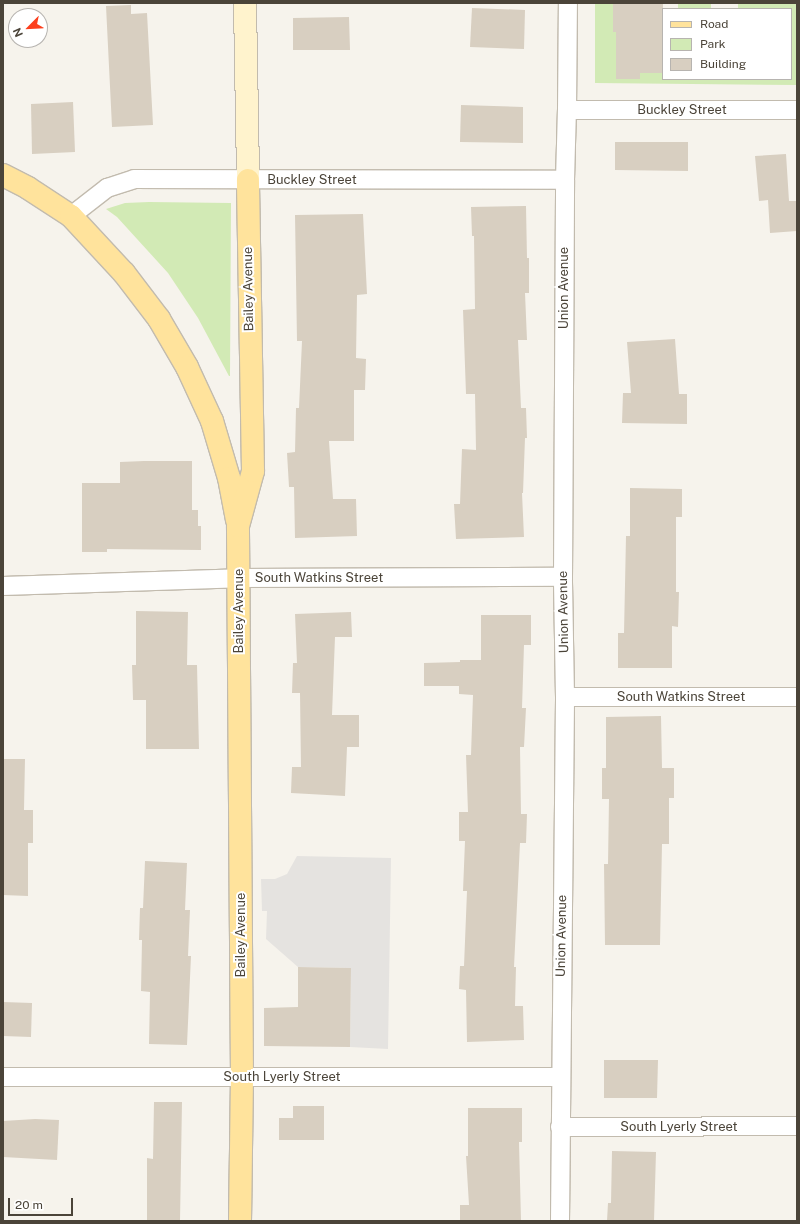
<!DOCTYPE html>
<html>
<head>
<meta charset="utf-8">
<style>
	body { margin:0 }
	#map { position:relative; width:800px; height:1224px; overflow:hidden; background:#f6f3ec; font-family:"Public Sans",sans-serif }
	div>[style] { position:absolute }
	.green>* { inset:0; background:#d2eab5 }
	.parking>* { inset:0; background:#e5e3e0 }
	.building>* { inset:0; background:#d8cfc1 }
	.roads { filter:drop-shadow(1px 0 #c2bbae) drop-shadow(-1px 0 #c2bbae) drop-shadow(0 1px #c2bbae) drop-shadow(0 -1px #c2bbae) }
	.minor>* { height:18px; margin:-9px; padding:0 9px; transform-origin:9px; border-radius:9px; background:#fff }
	.secondary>* { height:22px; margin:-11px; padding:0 11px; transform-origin:11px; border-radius:11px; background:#fff3cd }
	.primary>* { height:22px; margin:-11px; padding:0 11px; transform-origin:11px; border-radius:11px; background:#ffe39c }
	span { translate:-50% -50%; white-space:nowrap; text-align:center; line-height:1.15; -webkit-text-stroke:4px #fff; paint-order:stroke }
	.street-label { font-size:13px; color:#4b4439 }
	.frame { position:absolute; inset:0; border:4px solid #4b4439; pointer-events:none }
	.legend { position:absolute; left:662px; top:8px; width:130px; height:72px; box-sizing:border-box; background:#fff; border:1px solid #b7b4b0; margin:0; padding:5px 7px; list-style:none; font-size:12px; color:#4b4439 }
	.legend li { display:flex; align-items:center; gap:8px; height:20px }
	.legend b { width:20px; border:1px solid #b7b4b0 }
	.north { position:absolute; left:8px; top:8px; width:40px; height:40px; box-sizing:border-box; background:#fff; border:1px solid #b7b4b0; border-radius:50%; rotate:246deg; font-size:11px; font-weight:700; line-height:16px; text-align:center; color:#4b4439 }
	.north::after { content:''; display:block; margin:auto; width:14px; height:18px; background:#fc3f1d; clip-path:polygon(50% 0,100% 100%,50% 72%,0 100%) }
	.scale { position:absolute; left:8px; top:1198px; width:65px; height:18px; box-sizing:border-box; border:2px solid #4b4439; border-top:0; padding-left:5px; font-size:12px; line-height:14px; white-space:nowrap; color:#4b4439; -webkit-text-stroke:3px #fff; paint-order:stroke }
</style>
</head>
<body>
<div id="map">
	<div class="green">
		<div style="clip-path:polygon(595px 3px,613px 3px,613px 31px,663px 32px,616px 41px,616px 79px,640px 79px,640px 73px,663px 73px,663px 79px,791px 79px,791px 9px,738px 9px,738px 3px,797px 3px,797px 85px,595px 83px)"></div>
		<div style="clip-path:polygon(678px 3px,711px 3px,711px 9px,678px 9px)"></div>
		<div style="clip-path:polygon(149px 202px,231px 203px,230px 376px,229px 376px,198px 318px,168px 273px,117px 217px,106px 209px,125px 203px)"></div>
	</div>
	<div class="parking">
		<div style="clip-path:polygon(297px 856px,391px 858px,388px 1049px,350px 1047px,351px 968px,298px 967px,266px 939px,267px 911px,262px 911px,261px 879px,275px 879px,287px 874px)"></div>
	</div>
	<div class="building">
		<div style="clip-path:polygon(613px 3px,663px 3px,663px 73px,640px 73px,640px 79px,616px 79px,616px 32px,613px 32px)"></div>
		<div style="clip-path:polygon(131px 5px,131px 14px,147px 13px,153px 125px,112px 127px,106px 6px)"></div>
		<div style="clip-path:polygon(472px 8px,525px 10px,524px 49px,470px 47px)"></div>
		<div style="clip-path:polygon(349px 17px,350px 50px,293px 50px,293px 18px)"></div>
		<div style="clip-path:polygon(73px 102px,75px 152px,32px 154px,31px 104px)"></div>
		<div style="clip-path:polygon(461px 105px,523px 107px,523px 143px,460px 142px)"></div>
		<div style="clip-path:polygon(615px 142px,688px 142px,688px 171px,615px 170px)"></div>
		<div style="clip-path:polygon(786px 154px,789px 201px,797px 201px,797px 231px,770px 233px,768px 200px,759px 201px,755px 156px)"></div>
		<div style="clip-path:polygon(526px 206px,527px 258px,529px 258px,529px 293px,525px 293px,527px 340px,518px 340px,521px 408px,526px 408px,527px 438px,525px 438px,523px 493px,522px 493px,524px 537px,456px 539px,454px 504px,460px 504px,462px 449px,476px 450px,475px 394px,466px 394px,463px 310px,475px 309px,474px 236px,472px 236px,471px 207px)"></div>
		<div style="clip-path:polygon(363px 214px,367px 294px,357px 295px,356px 358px,366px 359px,365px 390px,354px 390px,354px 441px,329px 441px,333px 499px,356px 499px,357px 536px,295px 538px,294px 487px,289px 487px,287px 453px,295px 452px,296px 408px,299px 408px,302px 341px,297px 341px,295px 215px)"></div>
		<div style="clip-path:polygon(675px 339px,679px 394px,687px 394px,687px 424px,622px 423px,623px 393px,631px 393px,627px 342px)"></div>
		<div style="clip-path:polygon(144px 461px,192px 461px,192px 510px,198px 510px,198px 526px,201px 526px,201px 550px,107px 549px,107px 552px,82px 552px,82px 483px,120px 483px,120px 462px)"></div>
		<div style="clip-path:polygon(630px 488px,682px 489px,682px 517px,676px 517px,676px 592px,679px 592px,678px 627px,672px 626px,672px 668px,618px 668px,618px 633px,624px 633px,626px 536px,630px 536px)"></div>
		<div style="clip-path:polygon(136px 611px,188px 612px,187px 665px,197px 665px,199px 749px,146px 749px,146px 700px,133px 700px,132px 665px,136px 665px)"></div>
		<div style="clip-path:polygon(351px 612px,352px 637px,335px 637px,332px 715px,359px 715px,359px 747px,347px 747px,345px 796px,291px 793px,292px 767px,301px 767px,300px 693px,292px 693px,293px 663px,297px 663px,295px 614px)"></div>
		<div style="clip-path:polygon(481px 615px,531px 615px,531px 645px,524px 645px,522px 708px,526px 708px,524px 747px,520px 747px,521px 814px,527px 814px,526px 843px,520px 843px,514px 967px,516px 967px,515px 1006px,523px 1006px,524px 1040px,467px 1042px,466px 990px,459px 989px,460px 966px,464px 966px,467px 891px,463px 891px,465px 841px,459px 841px,459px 812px,468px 812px,466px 755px,471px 755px,473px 695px,459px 694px,459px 686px,424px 686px,424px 663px,460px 662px,460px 660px,481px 660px)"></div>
		<div style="clip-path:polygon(661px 716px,662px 768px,674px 768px,674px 798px,669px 798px,669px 844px,662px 844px,660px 945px,605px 945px,604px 864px,608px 864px,609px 799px,602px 799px,602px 768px,606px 768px,606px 717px)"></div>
		<div style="clip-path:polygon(3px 759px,25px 759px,24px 810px,33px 810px,33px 843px,28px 843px,28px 896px,3px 895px)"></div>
		<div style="clip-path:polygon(145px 861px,187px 863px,185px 910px,190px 910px,188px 956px,191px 956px,187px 1045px,149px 1044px,150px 992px,141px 991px,142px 940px,139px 940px,140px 908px,143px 908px)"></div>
		<div style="clip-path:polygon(298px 967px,351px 968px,350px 1047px,264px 1046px,264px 1008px,298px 1007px)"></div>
		<div style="clip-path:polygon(3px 1002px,32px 1003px,31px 1037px,3px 1036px)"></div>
		<div style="clip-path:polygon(604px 1060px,658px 1060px,657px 1098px,604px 1098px)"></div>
		<div style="clip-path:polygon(154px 1102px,182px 1102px,180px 1221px,147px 1221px,147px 1158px,153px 1159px)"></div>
		<div style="clip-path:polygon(293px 1106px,324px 1106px,324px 1140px,279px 1140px,279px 1118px,293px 1118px)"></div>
		<div style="clip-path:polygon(468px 1108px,522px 1108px,522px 1142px,519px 1142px,521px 1221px,460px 1221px,460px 1205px,469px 1205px,466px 1156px,468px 1156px)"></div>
		<div style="clip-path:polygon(35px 1119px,59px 1120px,57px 1160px,3px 1157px,3px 1121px)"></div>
		<div style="clip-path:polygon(612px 1151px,656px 1152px,654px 1221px,607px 1221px,608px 1203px,611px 1203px)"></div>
	</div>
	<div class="roads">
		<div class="minor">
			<div style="left:567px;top:110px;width:230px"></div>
			<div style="left:71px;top:216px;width:46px;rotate:-37.9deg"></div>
			<div style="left:107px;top:188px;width:28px;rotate:-18deg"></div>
			<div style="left:134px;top:179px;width:431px;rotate:0.1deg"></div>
			<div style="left:3px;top:586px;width:236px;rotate:-1.9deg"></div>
			<div style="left:239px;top:578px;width:324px;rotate:-0.2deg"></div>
			<div style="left:565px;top:697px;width:232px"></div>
			<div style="left:3px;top:1077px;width:558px"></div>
			<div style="left:560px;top:1127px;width:237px;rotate:-0.2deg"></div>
			<div style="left:560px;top:1221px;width:524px;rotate:-89.45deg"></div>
			<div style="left:565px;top:697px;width:120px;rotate:-91deg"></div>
			<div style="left:563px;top:577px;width:397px;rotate:-89.7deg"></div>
			<div style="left:565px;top:180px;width:70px;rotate:-88.4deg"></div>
			<div style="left:567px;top:110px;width:107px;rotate:-89.5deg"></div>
		</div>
		<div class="secondary">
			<div style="left:245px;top:3px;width:177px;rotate:89deg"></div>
		</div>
		<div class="primary">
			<div style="left:3px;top:175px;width:28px;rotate:27deg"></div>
			<div style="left:28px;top:188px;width:51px;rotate:33.1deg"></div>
			<div style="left:71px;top:216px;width:78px;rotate:47.1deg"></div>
			<div style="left:124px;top:273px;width:58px;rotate:52.7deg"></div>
			<div style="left:159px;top:319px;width:56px;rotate:59.7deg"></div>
			<div style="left:187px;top:367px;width:60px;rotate:65.2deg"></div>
			<div style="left:212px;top:421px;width:59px;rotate:73.4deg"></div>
			<div style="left:229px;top:478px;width:43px;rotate:79.2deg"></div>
			<div style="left:240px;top:1221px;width:144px;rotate:-89.2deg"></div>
			<div style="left:242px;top:1077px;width:551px;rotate:-90.42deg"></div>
			<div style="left:238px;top:526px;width:57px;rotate:-74.7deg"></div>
			<div style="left:253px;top:471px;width:291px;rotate:-91deg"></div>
		</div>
	</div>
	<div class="street-label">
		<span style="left:682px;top:110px">Buckley Street</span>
		<span style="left:312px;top:180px">Buckley Street</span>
		<span style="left:564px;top:288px;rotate:-90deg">Union Avenue</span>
		<span style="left:249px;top:289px;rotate:-91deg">Bailey Avenue</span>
		<span style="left:319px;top:578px">South Watkins Street</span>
		<span style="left:239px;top:611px;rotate:-90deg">Bailey Avenue</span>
		<span style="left:564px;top:612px;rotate:-91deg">Union Avenue</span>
		<span style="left:681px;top:697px">South Watkins Street</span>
		<span style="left:241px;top:935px;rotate:-90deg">Bailey Avenue</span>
		<span style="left:562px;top:936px;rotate:-89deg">Union Avenue</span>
		<span style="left:282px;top:1077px">South Lyerly Street</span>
		<span style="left:679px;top:1127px">South Lyerly Street</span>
	</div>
	<div class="frame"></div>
	<ul class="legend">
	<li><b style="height:5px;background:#ffe39c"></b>Road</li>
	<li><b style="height:11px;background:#d2eab5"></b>Park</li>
	<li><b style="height:11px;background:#d8cfc1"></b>Building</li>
	</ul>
	<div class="north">N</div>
	<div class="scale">20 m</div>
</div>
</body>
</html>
